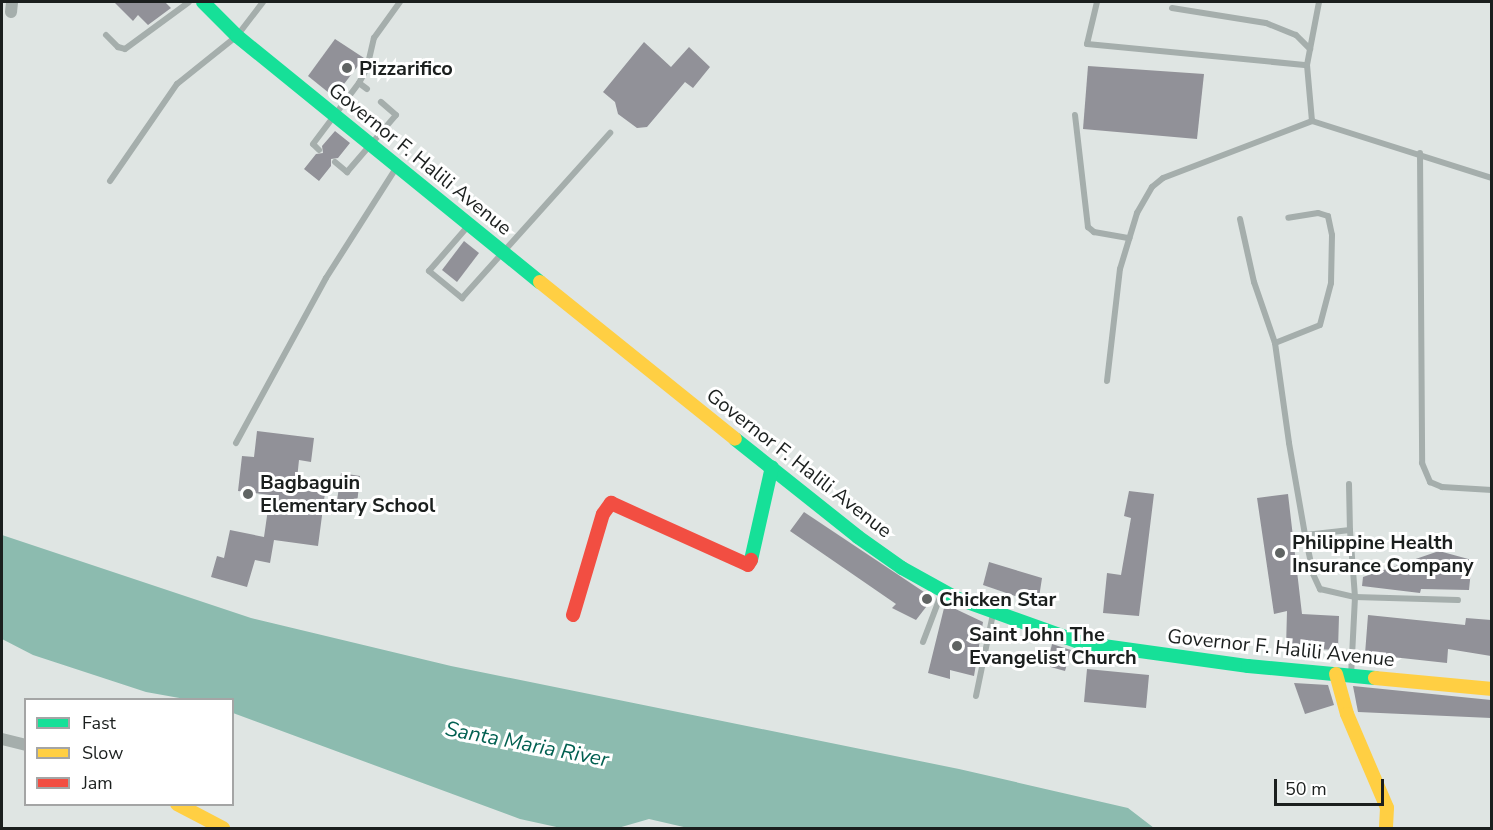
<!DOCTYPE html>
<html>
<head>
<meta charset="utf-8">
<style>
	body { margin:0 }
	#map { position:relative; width:1493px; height:830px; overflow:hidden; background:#dfe5e3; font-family:"Nunito Sans",sans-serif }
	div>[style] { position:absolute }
	.water>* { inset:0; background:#8cbbaf }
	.building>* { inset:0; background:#919198 }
	.lane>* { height:6px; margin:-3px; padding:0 3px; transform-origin:3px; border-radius:3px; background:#a5aeac }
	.street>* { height:12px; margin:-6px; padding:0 6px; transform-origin:6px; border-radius:6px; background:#a5aeac }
	.fast>* { height:14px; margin:-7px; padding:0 7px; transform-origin:7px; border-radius:7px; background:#16e098 }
	.slow>* { height:14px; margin:-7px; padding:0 7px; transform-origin:7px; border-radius:7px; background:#ffcf43 }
	.jam>* { height:14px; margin:-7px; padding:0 7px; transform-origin:7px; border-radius:7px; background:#f24e42 }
	.dots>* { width:16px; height:16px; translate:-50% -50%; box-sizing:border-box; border:3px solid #fff; border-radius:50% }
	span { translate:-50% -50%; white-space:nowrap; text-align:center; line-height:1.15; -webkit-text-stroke:6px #fff; paint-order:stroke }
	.poi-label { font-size:20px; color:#1b1f1e; font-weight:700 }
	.left { translate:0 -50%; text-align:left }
	.street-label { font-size:20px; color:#1b1f1e }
	.water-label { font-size:21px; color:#026051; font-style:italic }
	.frame { position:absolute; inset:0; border:3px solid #1b1f1e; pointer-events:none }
	.legend { position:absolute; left:24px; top:698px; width:210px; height:108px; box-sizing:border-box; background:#fff; border:2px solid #a4a5a5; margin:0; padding:8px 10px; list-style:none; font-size:18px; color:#1b1f1e }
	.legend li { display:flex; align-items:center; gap:12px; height:30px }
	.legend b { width:30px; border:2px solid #a4a5a5 }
	.scale { position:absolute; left:1274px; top:779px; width:110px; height:27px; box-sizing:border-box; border:3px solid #1b1f1e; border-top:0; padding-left:8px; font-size:18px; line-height:21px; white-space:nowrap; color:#1b1f1e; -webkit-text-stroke:4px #fff; paint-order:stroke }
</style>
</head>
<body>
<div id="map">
	<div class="water">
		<div style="clip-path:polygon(2px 535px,251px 618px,451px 666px,959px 769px,1128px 808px,1154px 828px,688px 828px,649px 819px,618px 828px,561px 828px,520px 819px,233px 713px,232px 700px,185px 699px,146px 692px,33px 655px,2px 639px)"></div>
	</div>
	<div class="building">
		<div style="clip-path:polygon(114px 2px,165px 2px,171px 8px,148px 25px,138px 15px,133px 21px)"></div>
		<div style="clip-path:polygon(335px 39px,364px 58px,334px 97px,308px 76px)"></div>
		<div style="clip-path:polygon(644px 42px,671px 67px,689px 47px,710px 67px,693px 88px,685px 82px,647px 127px,637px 128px,618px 114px,615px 102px,603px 92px)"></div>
		<div style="clip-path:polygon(1088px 66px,1204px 74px,1197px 139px,1083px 129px)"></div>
		<div style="clip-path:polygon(335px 131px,350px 143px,338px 158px,331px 159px,331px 166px,319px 181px,304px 169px,316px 154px,323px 153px,322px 146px)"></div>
		<div style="clip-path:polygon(464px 241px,479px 253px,457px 282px,442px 270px)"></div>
		<div style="clip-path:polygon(257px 431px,314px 438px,311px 462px,299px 460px,296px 489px,325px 493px,318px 546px,274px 540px,270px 563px,255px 560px,247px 587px,211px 577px,217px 556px,224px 558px,230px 530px,264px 537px,270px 495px,238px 491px,242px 456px,254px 457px)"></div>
		<div style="clip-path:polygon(341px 473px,360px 476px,357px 504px,337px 501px)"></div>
		<div style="clip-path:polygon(1129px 491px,1154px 494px,1139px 616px,1103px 613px,1107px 573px,1121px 575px,1131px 518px,1124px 516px)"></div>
		<div style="clip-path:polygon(1288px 494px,1302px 614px,1339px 616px,1338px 650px,1286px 648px,1287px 611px,1274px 614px,1257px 498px)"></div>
		<div style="clip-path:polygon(804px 512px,933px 598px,916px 620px,892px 608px,896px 604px,790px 531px)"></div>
		<div style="clip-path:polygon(1439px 551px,1472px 560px,1469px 590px,1421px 589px,1420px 593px,1362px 586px,1363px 577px)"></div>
		<div style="clip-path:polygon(989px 562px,1042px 578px,1038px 604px,983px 585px)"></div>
		<div style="clip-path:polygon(945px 604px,983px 622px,974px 676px,950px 670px,950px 679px,928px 673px)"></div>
		<div style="clip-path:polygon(1368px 615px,1465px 625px,1466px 618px,1491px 620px,1491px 656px,1448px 649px,1447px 663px,1365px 654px)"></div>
		<div style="clip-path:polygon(1052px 644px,1071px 650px,1065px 671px,1047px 666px)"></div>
		<div style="clip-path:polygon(1087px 669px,1149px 675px,1146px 708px,1084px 702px)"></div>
		<div style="clip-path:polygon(1294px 683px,1328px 685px,1334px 705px,1305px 714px)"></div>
		<div style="clip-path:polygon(1353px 686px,1491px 700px,1491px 718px,1358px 712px)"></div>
	</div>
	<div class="lane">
		<div style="left:1097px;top:2px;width:43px;rotate:103.4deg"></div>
		<div style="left:1087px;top:44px;width:221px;rotate:5.5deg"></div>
		<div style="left:1172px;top:8px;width:95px;rotate:9.1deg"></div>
		<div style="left:1266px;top:23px;width:32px;rotate:22deg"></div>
		<div style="left:1296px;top:35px;width:20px;rotate:45deg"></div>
		<div style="left:106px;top:35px;width:17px;rotate:45deg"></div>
		<div style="left:118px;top:47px;width:7px;rotate:16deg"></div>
		<div style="left:125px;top:49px;width:79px;rotate:-36.3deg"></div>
		<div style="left:359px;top:83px;width:17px;rotate:-62deg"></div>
		<div style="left:367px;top:68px;width:31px;rotate:-77deg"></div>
		<div style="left:374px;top:38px;width:44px;rotate:-54.2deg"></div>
		<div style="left:1075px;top:115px;width:113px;rotate:83.4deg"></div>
		<div style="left:1088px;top:227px;width:8px;rotate:40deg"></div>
		<div style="left:1094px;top:232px;width:36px;rotate:10deg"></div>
		<div style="left:1312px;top:121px;width:56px;rotate:-95.1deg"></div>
		<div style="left:1307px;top:65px;width:64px;rotate:-79.2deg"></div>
		<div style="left:319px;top:150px;width:8px;rotate:-135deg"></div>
		<div style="left:313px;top:144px;width:76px;rotate:-53deg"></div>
		<div style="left:359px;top:83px;width:10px;rotate:37deg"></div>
		<div style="left:1420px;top:153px;width:310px;rotate:89.6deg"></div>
		<div style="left:1422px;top:463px;width:21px;rotate:67deg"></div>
		<div style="left:1430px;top:482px;width:13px;rotate:23deg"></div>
		<div style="left:1442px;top:487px;width:50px;rotate:3.4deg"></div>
		<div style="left:335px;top:162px;width:16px;rotate:40deg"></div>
		<div style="left:347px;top:172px;width:75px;rotate:-49.3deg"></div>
		<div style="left:396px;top:115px;width:20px;rotate:-139deg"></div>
		<div style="left:110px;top:181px;width:118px;rotate:-55.4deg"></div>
		<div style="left:177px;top:84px;width:77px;rotate:-38.7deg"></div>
		<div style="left:237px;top:36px;width:43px;rotate:-52.6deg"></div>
		<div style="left:1240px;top:219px;width:65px;rotate:77.5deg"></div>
		<div style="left:1254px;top:282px;width:65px;rotate:71deg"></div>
		<div style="left:1275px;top:343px;width:101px;rotate:82deg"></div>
		<div style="left:1289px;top:443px;width:93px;rotate:80.1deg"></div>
		<div style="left:1305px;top:535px;width:40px;rotate:78deg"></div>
		<div style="left:1313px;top:574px;width:17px;rotate:65deg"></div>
		<div style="left:1320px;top:589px;width:36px;rotate:13deg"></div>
		<div style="left:1355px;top:597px;width:67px;rotate:-94.3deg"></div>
		<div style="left:1350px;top:530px;width:45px;rotate:173.7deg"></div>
		<div style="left:469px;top:225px;width:61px;rotate:131deg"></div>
		<div style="left:429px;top:271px;width:43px;rotate:39.3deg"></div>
		<div style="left:462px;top:298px;width:222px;rotate:-48.1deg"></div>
		<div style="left:1275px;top:343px;width:48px;rotate:-21.8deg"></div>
		<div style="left:1320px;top:325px;width:43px;rotate:-75.3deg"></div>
		<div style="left:1331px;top:283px;width:48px;rotate:-88.8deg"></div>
		<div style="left:1332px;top:235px;width:19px;rotate:-102deg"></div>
		<div style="left:1328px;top:216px;width:10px;rotate:-163deg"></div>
		<div style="left:1318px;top:213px;width:30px;rotate:171deg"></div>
		<div style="left:1107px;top:381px;width:113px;rotate:-83.4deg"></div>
		<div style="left:1120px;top:269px;width:59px;rotate:-73.1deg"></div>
		<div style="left:1137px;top:213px;width:30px;rotate:-60deg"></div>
		<div style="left:1152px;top:187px;width:14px;rotate:-39deg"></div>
		<div style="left:1163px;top:178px;width:160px;rotate:-20.9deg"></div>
		<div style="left:1312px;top:121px;width:189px;rotate:17.6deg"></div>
		<div style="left:236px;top:443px;width:188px;rotate:-61.4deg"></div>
		<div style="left:326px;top:278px;width:130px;rotate:-57.5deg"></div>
		<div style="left:1349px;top:484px;width:46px;rotate:88.8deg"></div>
		<div style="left:923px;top:642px;width:53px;rotate:-69.2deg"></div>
		<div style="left:1351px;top:676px;width:79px;rotate:-87.1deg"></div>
		<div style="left:1355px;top:597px;width:103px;rotate:1.7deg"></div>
		<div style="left:976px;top:696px;width:84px;rotate:-78.3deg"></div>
	</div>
	<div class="street">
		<div style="left:11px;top:12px;width:10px;rotate:-84deg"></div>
		<div style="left:2px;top:739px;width:25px;rotate:14deg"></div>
	</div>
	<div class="fast">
		<div style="left:203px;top:2px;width:48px;rotate:45deg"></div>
		<div style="left:237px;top:36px;width:390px;rotate:39.1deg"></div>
		<div style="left:735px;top:439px;width:157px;rotate:38.5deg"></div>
		<div style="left:858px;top:537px;width:54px;rotate:35.2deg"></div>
		<div style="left:902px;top:568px;width:62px;rotate:29.1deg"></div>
		<div style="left:956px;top:598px;width:134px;rotate:19.7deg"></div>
		<div style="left:1082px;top:643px;width:168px;rotate:7.9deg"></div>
		<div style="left:1248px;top:666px;width:128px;rotate:5.4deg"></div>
		<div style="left:751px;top:560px;width:95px;rotate:-77.3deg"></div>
	</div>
	<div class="slow">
		<div style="left:540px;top:282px;width:250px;rotate:38.8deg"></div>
		<div style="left:1336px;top:674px;width:41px;rotate:74.6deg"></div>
		<div style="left:1347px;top:714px;width:102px;rotate:66.9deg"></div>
		<div style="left:1387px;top:808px;width:20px;rotate:93deg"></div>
		<div style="left:1375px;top:678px;width:118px;rotate:5.4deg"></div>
		<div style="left:177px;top:804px;width:52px;rotate:27.6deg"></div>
	</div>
	<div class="jam">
		<div style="left:573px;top:615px;width:105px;rotate:-73.5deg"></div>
		<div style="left:603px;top:514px;width:14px;rotate:-54deg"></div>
		<div style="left:611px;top:503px;width:150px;rotate:24.3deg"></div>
		<div style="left:748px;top:565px;width:6px;rotate:-59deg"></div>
	</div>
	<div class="dots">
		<div style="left:347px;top:68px;background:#606463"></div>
		<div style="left:248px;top:494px;background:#606463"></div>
		<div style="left:1280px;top:553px;background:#606463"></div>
		<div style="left:927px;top:599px;background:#606463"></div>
		<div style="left:957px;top:646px;background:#606463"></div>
	</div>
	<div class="poi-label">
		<span class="left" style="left:359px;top:68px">Pizzarifico</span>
		<span class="left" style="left:260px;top:494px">Bagbaguin<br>Elementary School</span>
		<span class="left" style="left:1292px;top:554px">Philippine Health<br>Insurance Company</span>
		<span class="left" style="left:939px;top:599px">Chicken Star</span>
		<span class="left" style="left:969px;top:646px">Saint John The<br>Evangelist Church</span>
	</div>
	<div class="street-label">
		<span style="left:420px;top:159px;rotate:39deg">Governor F. Halili Avenue</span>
		<span style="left:799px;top:463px;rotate:38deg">Governor F. Halili Avenue</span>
		<span style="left:1281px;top:648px;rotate:6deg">Governor F. Halili Avenue</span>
	</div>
	<div class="water-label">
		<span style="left:527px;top:744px;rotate:11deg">Santa Maria River</span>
	</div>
	<div class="frame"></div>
	<ul class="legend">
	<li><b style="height:8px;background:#16e098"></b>Fast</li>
	<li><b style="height:8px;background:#ffcf43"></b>Slow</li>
	<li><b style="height:8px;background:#f24e42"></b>Jam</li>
	</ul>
	<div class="scale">50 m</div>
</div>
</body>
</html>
